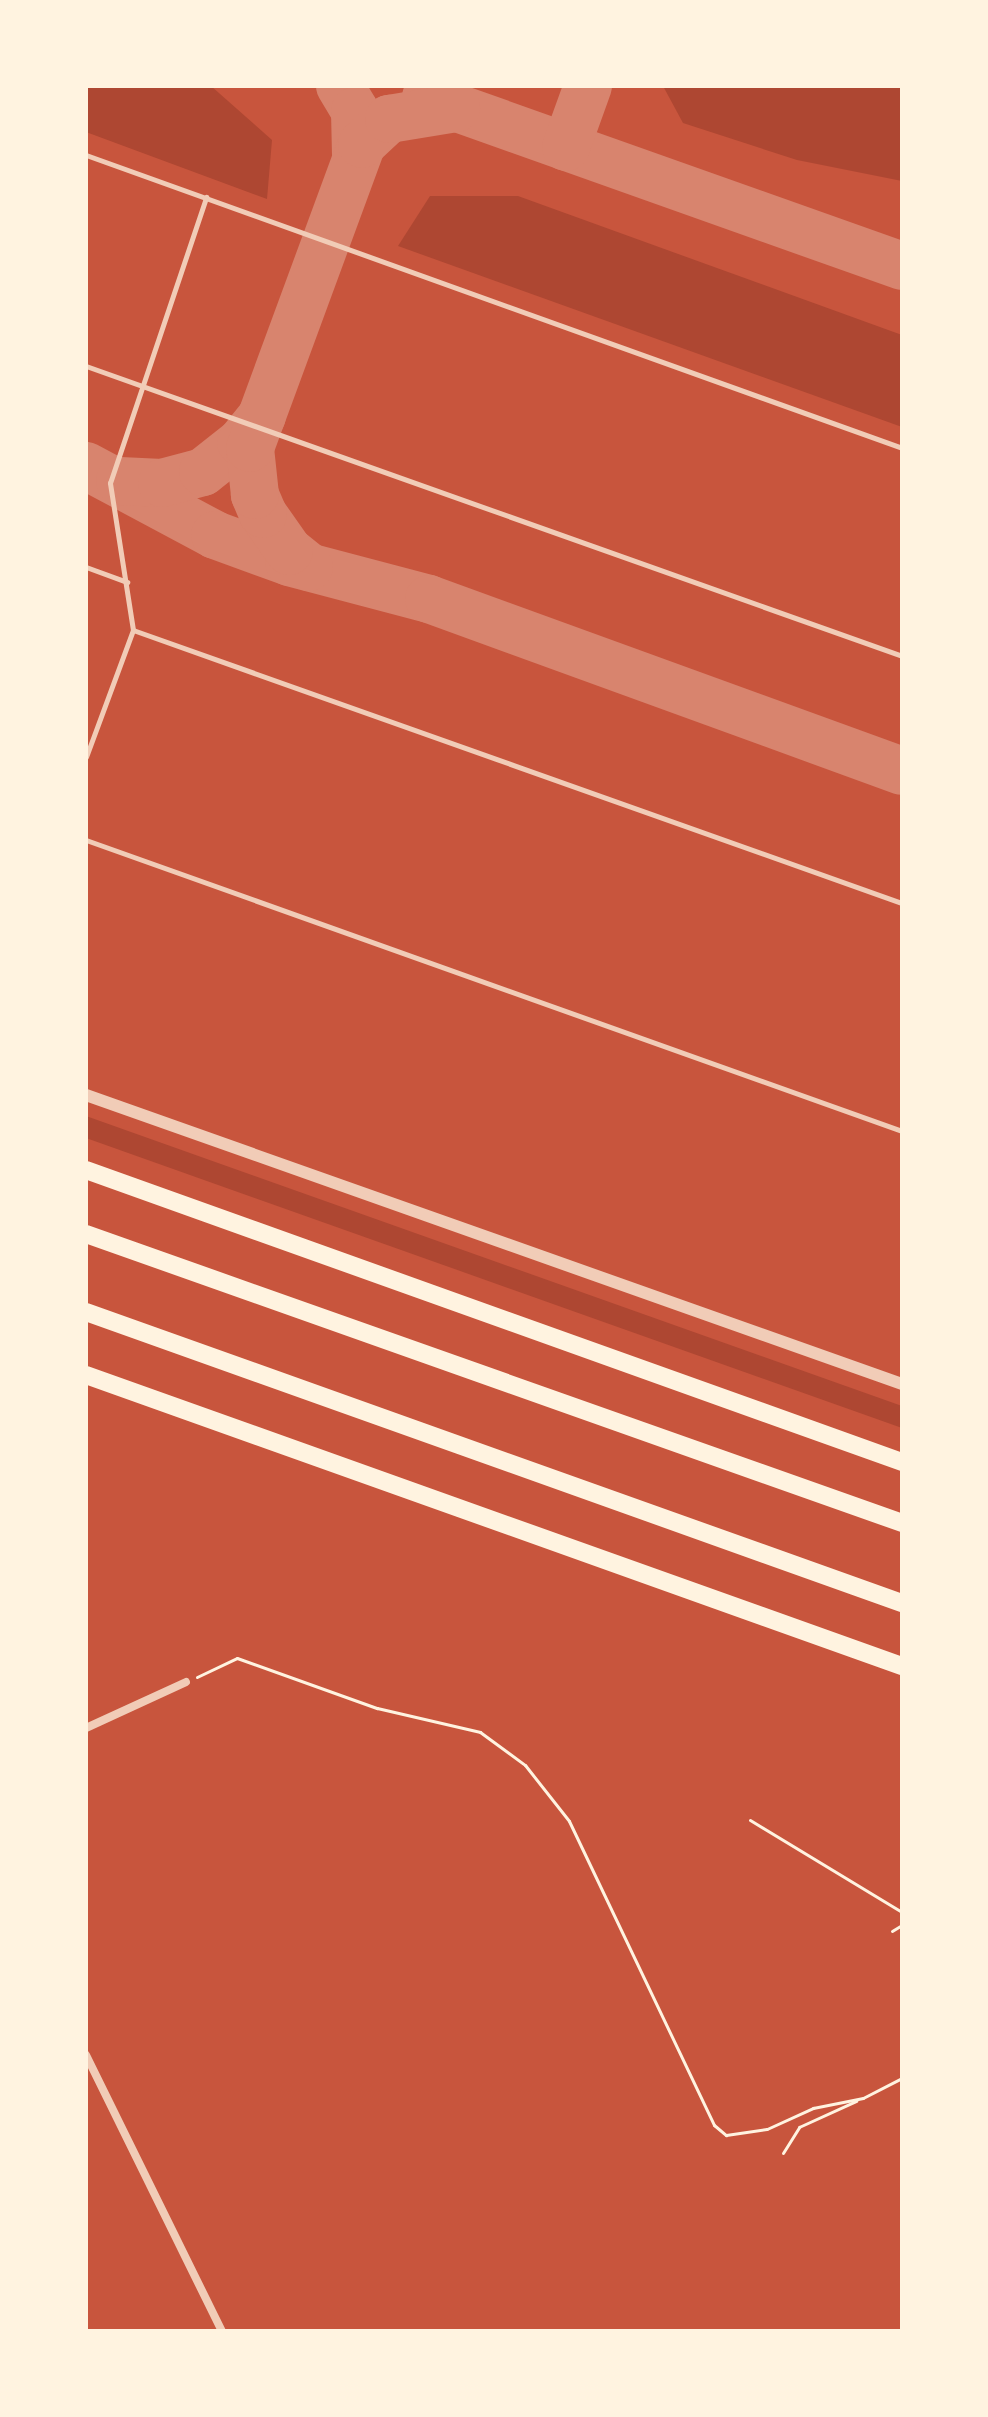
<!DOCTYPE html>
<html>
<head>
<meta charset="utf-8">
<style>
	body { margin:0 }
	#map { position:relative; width:988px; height:2417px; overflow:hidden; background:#c8553d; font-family:Signika,sans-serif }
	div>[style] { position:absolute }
	.green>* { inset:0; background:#ae4732 }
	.taxiway>* { height:48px; margin:-24px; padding:0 24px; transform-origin:24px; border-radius:24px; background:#d8846e }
	.path>* { height:3px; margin:-1.5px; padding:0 1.5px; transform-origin:1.5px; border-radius:1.5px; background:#fff3e0 }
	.service>* { height:5px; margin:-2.5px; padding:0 2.5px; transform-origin:2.5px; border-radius:2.5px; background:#f1ccb7 }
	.minor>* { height:8px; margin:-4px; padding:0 4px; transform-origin:4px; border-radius:4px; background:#f1ccb7 }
	.tertiary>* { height:12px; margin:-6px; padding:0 6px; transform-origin:6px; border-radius:6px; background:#f1ccb7 }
	.motorway>* { height:18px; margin:-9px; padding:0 9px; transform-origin:9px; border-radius:9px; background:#fff3e0 }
	span { translate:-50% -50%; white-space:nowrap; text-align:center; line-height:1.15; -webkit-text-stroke:8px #fff3e0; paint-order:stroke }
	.frame { position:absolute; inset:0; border:88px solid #fff3e0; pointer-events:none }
</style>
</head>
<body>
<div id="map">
	<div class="green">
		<div style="clip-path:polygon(86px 86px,211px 86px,272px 140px,267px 199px,86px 132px)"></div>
		<div style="clip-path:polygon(663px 86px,902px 86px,902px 181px,797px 160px,683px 123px)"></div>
		<div style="clip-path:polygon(430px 196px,518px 196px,902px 335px,902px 427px,398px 246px)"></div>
		<div style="clip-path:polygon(86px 1116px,902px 1406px,902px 1428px,86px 1138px)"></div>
	</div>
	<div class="taxiway">
		<div style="left:340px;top:86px;width:29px;rotate:59deg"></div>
		<div style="left:355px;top:111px;width:43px;rotate:88.7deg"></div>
		<div style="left:426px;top:97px;width:505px;rotate:19.55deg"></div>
		<div style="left:566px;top:147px;width:65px;rotate:-70.2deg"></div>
		<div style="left:86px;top:466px;width:146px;rotate:28.1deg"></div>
		<div style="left:215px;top:535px;width:79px;rotate:20deg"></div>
		<div style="left:289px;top:562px;width:145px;rotate:14.8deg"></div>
		<div style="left:429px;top:599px;width:503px;rotate:19.98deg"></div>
		<div style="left:120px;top:481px;width:42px;rotate:2.7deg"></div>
		<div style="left:162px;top:483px;width:42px;rotate:-15deg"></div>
		<div style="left:203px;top:472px;width:48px;rotate:-38.3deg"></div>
		<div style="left:241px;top:442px;width:33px;rotate:-51deg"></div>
		<div style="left:309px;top:567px;width:26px;rotate:-141deg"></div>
		<div style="left:289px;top:551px;width:45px;rotate:-125.1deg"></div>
		<div style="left:263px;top:514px;width:21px;rotate:-113deg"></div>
		<div style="left:255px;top:495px;width:47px;rotate:-96.1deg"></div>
		<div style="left:250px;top:448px;width:324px;rotate:-69.8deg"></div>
		<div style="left:362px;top:144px;width:37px;rotate:-43deg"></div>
		<div style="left:389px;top:119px;width:68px;rotate:-9.3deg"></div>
	</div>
	<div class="path">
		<div style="left:197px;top:1677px;width:44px;rotate:-25.4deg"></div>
		<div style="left:237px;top:1658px;width:149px;rotate:19.7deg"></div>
		<div style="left:377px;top:1708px;width:106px;rotate:13.1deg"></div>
		<div style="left:480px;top:1732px;width:56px;rotate:36.3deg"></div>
		<div style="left:525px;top:1765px;width:71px;rotate:51.8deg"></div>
		<div style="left:569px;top:1821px;width:337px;rotate:64.5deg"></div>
		<div style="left:714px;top:2125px;width:16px;rotate:40deg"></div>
		<div style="left:726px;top:2135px;width:41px;rotate:-8.3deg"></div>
		<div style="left:767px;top:2129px;width:51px;rotate:-24.5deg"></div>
		<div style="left:813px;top:2108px;width:51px;rotate:-11.3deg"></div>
		<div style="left:863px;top:2098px;width:44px;rotate:-27.1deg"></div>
		<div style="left:750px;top:1820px;width:178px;rotate:31.2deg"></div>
		<div style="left:892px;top:1931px;width:12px;rotate:-31deg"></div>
		<div style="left:783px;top:2153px;width:31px;rotate:-58deg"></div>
		<div style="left:799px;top:2127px;width:63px;rotate:-24.5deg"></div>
	</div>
	<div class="service">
		<div style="left:86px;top:155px;width:867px;rotate:19.75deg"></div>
		<div style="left:86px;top:366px;width:866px;rotate:19.56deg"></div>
		<div style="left:86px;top:567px;width:44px;rotate:20.1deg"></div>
		<div style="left:133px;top:630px;width:816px;rotate:19.55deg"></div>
		<div style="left:86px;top:757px;width:135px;rotate:-69.7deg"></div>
		<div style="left:133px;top:630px;width:149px;rotate:-98.9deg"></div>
		<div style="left:110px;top:483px;width:302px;rotate:-71.4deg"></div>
		<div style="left:86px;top:840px;width:866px;rotate:19.63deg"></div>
	</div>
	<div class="minor">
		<div style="left:86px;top:1728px;width:110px;rotate:-24.7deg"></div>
		<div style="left:86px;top:2055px;width:308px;rotate:63.8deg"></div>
	</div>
	<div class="tertiary">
		<div style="left:86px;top:1095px;width:866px;rotate:19.5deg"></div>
	</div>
	<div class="motorway">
		<div style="left:86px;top:1170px;width:867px;rotate:19.69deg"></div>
		<div style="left:86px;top:1234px;width:866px;rotate:19.5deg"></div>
		<div style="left:86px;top:1312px;width:866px;rotate:19.63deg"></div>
		<div style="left:86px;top:1375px;width:866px;rotate:19.63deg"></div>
	</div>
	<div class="frame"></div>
</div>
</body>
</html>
